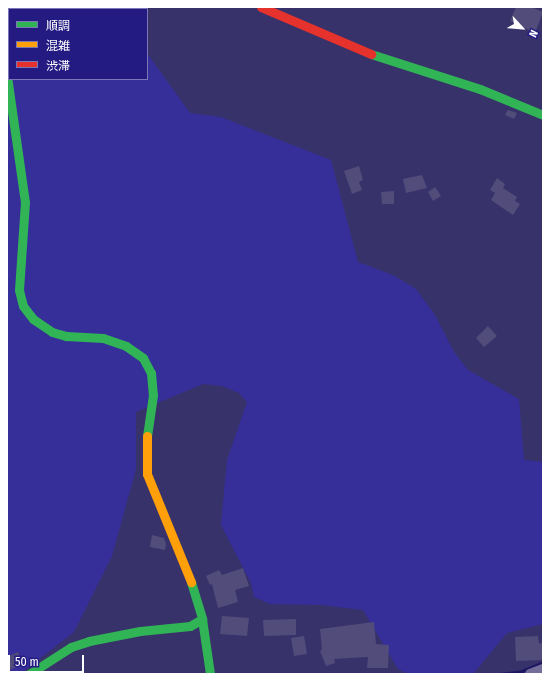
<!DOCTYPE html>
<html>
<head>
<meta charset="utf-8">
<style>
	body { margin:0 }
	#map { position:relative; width:550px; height:681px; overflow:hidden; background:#38326b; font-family:"Fira Sans Condensed","Noto Sans JP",sans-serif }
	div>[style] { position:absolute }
	.green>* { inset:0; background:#362f9a }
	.stream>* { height:3px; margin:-1.5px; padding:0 1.5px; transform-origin:1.5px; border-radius:1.5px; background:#1c1561 }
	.building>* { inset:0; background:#514c7a }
	.street>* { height:10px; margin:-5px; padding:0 5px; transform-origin:5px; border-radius:5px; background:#726e99 }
	.fast>* { height:9px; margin:-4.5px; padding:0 4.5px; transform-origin:4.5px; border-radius:4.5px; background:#30b455 }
	.slow>* { height:9px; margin:-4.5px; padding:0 4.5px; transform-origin:4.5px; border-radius:4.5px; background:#ff9f0a }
	.jam>* { height:9px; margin:-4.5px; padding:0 4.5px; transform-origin:4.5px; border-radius:4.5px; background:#e5322d }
	span { translate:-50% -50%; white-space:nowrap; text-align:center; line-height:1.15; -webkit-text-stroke:3.5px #241b82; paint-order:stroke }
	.frame { position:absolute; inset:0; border:8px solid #fff; pointer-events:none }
	.legend { position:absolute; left:8px; top:8px; width:140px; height:72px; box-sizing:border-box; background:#241b82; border:1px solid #7c76b4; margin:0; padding:5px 7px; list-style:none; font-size:12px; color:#fff }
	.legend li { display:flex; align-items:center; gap:8px; height:20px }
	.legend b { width:20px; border:1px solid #7c76b4 }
	.north { position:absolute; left:502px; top:8px; width:40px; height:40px; -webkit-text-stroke:3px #241b82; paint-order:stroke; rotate:116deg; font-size:11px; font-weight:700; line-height:16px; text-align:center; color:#fff }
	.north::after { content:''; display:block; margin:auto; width:14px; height:18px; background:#fff; clip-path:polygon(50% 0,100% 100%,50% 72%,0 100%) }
	.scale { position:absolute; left:8px; top:655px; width:76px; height:18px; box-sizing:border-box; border:2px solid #fff; border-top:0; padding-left:5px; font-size:12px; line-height:14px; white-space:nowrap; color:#fff; -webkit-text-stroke:3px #241b82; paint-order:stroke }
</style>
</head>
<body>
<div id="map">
	<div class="green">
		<div style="clip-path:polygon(7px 7px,119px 9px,9px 9px,9px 79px,147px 79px,147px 53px,190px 113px,221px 117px,331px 160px,358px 262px,393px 275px,416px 289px,435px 315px,454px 352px,468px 370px,519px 399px,524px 460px,543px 462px,543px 624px,507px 633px,473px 674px,409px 674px,398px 669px,363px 610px,322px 605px,270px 604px,254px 597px,251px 583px,221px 525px,227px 460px,247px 402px,239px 393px,222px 386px,203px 384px,136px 412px,136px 469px,112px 556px,74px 632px,20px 674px,7px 674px)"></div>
	</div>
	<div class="stream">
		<div style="left:344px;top:674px;width:6px"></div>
		<div style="left:499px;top:674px;width:23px;rotate:-7deg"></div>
		<div style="left:522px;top:671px;width:23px;rotate:-23deg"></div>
	</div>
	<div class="building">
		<div style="clip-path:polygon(516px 7px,531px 7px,543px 12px,535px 33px,510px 21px)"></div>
		<div style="clip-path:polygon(508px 110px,517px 113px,514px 119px,505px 115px)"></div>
		<div style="clip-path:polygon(359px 166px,363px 180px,359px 182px,362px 190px,352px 194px,344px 171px)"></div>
		<div style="clip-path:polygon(422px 175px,427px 188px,406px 193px,403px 179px)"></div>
		<div style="clip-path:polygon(497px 178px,505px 184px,503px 188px,517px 197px,515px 201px,520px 204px,513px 215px,491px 200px,495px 193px,490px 190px)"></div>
		<div style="clip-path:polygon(435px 187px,441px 196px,433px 201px,428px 192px)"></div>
		<div style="clip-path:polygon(394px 191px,394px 204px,382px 204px,381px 192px)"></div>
		<div style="clip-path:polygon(488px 326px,497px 336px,484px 347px,476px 338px)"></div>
		<div style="clip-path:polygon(152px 535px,164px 538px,166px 544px,165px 550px,150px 547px)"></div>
		<div style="clip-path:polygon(243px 568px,249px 586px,235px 590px,238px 602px,218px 608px,212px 584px,210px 585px,206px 576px,219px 570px,222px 575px)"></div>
		<div style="clip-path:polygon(222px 616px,249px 618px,247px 636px,220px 634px)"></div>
		<div style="clip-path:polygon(296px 619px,296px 635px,264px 636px,263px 620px)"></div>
		<div style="clip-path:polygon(374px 622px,376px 644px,389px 645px,388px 668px,367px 668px,368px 657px,334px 659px,335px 663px,326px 666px,320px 651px,322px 650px,320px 629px)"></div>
		<div style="clip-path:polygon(304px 636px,307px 654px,294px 656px,291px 638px)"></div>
		<div style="clip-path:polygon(538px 636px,539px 644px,543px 642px,543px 660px,516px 661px,515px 637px)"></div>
		<div style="clip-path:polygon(18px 652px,23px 664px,7px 671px,7px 657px)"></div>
	</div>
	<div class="street">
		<div style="left:530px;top:674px;width:14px;rotate:-21deg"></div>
	</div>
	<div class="fast">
		<div style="left:371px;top:54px;width:114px;rotate:17.8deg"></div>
		<div style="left:480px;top:89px;width:68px;rotate:22.4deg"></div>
		<div style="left:7px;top:76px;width:127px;rotate:81.9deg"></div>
		<div style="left:25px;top:202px;width:88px;rotate:93.9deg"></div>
		<div style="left:19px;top:290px;width:16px;rotate:76deg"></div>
		<div style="left:23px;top:306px;width:16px;rotate:52deg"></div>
		<div style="left:33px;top:319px;width:23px;rotate:34deg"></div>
		<div style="left:52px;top:332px;width:15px;rotate:16deg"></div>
		<div style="left:66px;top:336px;width:37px;rotate:3deg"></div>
		<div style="left:103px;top:338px;width:24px;rotate:19deg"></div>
		<div style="left:126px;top:346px;width:21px;rotate:35deg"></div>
		<div style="left:143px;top:358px;width:17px;rotate:62deg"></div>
		<div style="left:151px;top:373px;width:22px;rotate:85deg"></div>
		<div style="left:153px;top:395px;width:41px;rotate:98.3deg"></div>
		<div style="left:191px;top:582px;width:39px;rotate:73deg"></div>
		<div style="left:202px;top:619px;width:56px;rotate:81.7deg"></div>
		<div style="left:29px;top:674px;width:50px;rotate:-32.7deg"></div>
		<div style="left:71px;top:647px;width:19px;rotate:-18deg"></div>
		<div style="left:89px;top:641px;width:52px;rotate:-11.1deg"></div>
		<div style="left:140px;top:631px;width:50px;rotate:-5.7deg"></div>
		<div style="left:190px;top:626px;width:14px;rotate:-30deg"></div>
	</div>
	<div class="slow">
		<div style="left:147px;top:436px;width:38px;rotate:90deg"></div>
		<div style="left:147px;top:474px;width:117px;rotate:67.8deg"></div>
	</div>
	<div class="jam">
		<div style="left:261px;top:7px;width:120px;rotate:23.1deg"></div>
	</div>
	<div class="frame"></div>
	<ul class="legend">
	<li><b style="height:5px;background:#30b455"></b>順調</li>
	<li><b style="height:5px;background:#ff9f0a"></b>混雑</li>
	<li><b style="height:5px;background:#e5322d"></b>渋滞</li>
	</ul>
	<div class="north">N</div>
	<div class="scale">50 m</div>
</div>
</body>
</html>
